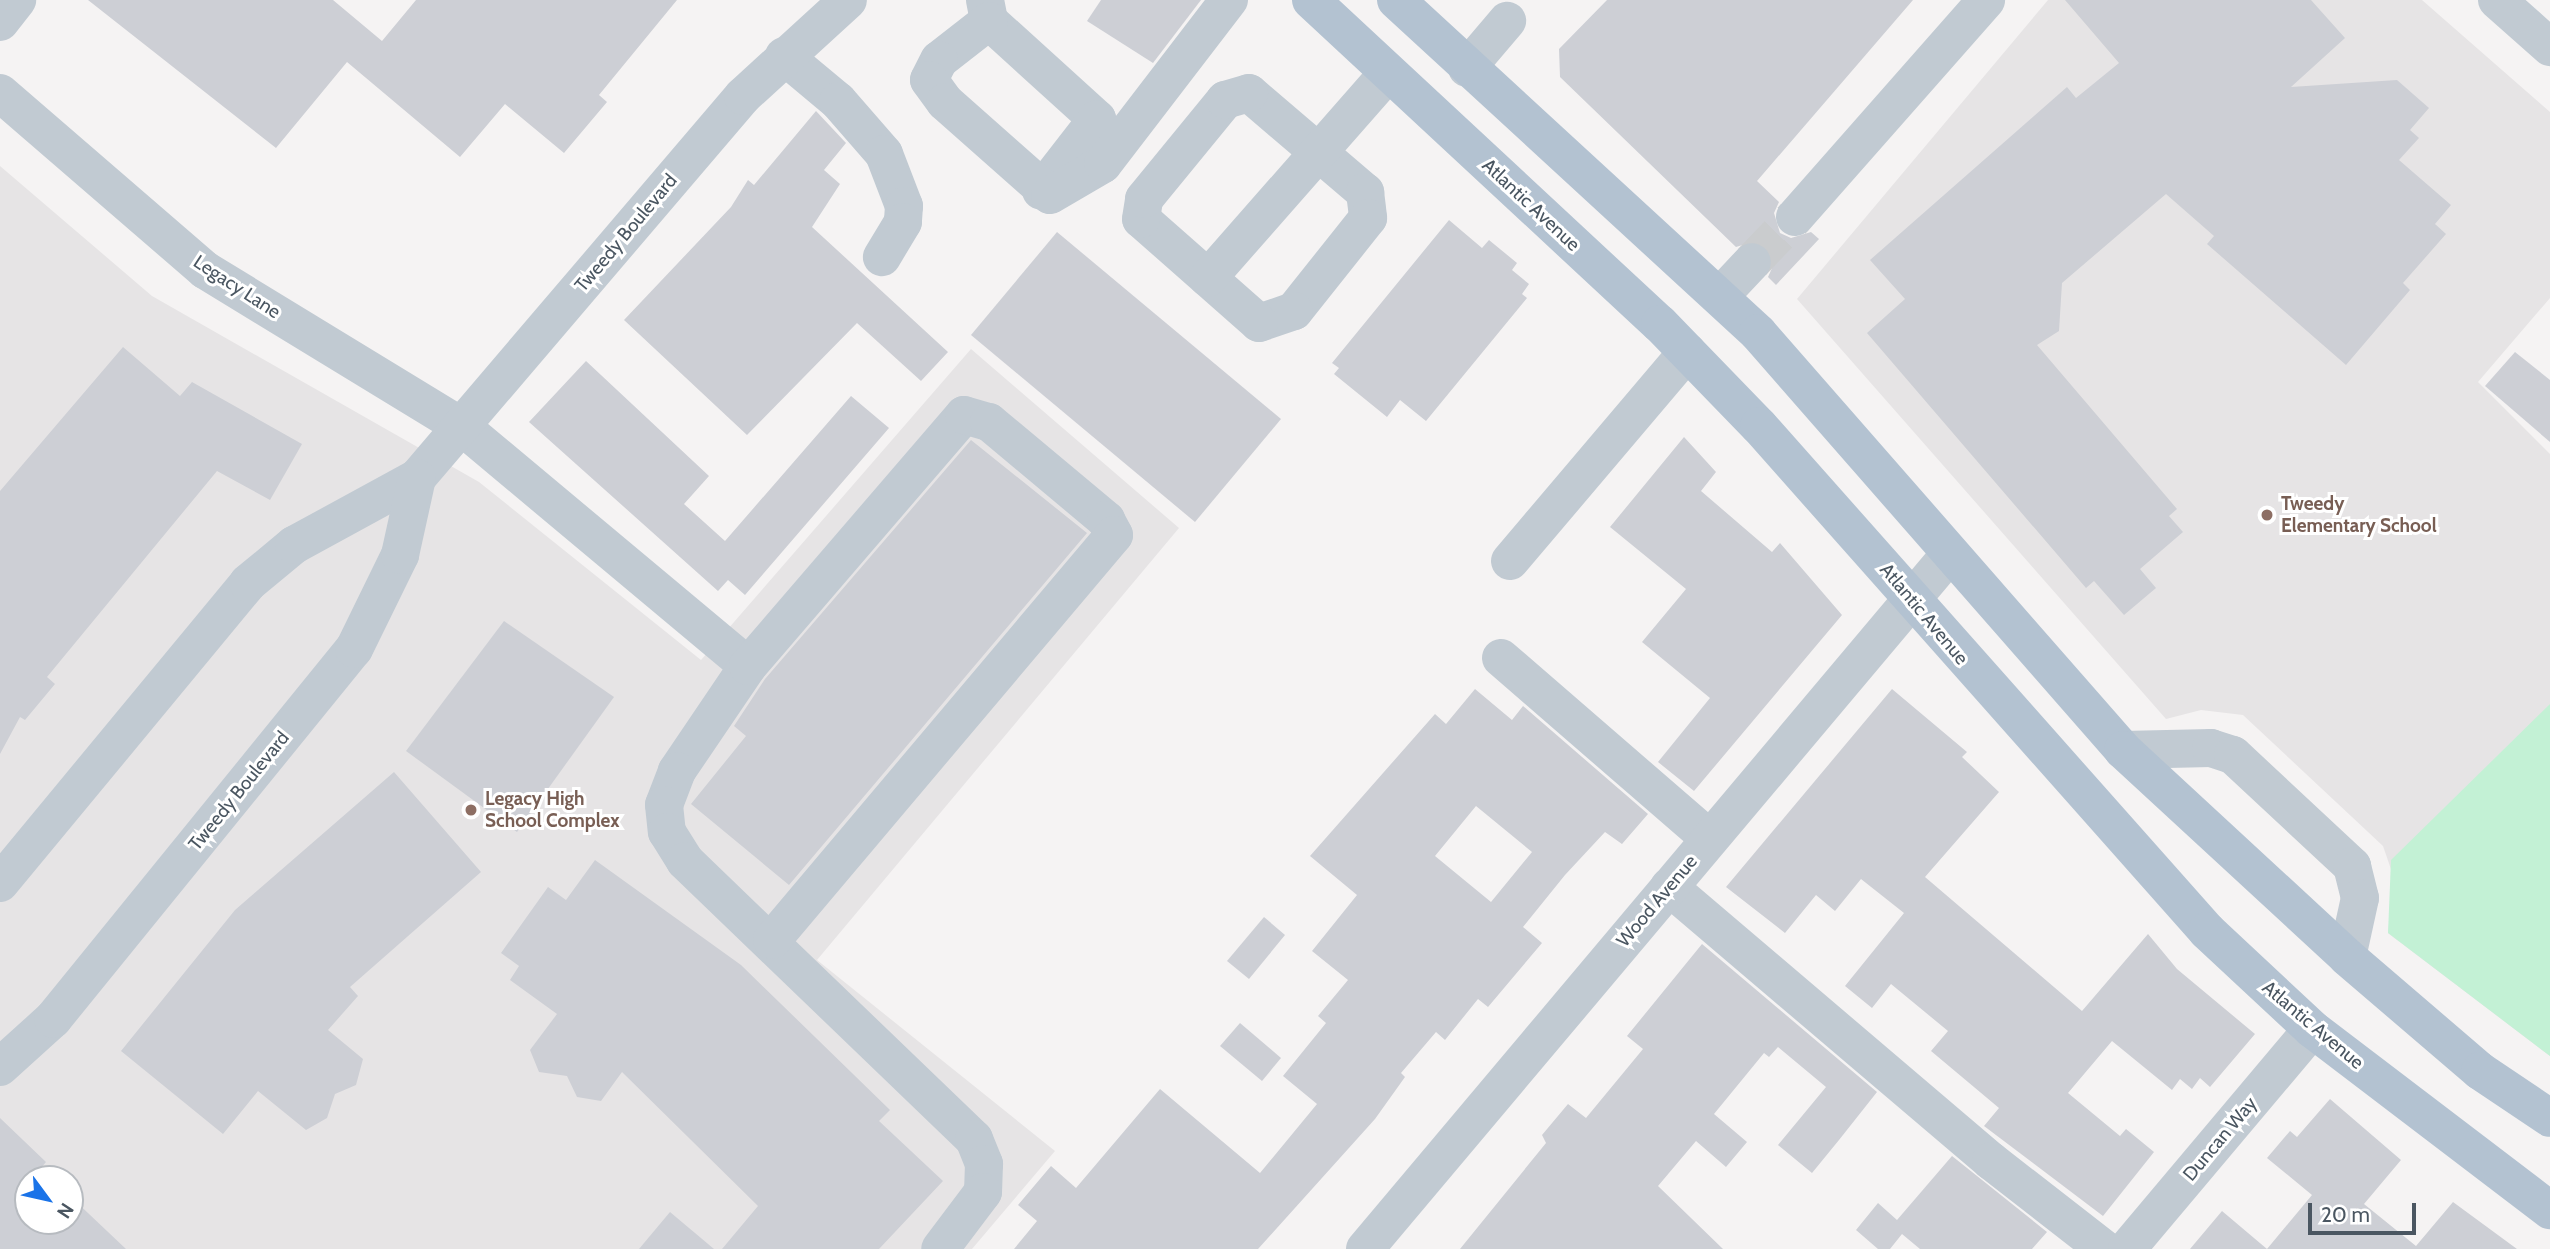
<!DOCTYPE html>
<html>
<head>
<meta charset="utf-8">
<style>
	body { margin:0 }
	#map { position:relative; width:2550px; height:1249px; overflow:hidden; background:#f5f3f3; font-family:Cabin,sans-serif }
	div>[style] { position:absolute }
	.education>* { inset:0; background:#e6e4e5 }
	.green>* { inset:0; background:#c3f1d5 }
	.building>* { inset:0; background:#cdcfd5 }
	.minor-tunnel>* { height:38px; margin-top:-19px; transform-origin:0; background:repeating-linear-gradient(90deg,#caccce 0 38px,transparent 0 57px) }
	.minor>* { height:38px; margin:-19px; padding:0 19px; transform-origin:19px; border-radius:19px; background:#c1cad2 }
	.major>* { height:38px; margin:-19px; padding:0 19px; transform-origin:19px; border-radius:19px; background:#b3c2d1 }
	.dots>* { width:19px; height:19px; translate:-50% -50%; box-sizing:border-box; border:4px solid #fff; border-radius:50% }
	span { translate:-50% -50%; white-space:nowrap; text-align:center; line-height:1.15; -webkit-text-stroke:6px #fff; paint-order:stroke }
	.street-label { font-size:19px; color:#4a5661 }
	.education-label { font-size:19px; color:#785e54; font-weight:700 }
	.left { translate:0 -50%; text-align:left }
	.north { position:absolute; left:14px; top:1165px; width:70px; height:70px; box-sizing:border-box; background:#fff; border:2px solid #b7bbc0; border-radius:50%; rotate:123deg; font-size:19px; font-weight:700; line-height:28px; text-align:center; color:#4a5661 }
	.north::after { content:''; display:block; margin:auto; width:24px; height:32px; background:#1a73e8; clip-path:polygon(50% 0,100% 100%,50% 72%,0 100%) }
	.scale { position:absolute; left:2308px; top:1203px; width:108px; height:32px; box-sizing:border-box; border:4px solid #4a5661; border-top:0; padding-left:9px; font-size:21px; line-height:24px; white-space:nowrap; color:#4a5661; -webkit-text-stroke:5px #fff; paint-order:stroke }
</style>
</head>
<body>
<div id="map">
	<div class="education">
		<div style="clip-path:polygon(2048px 0,2422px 0,2550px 112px,2550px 298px,2478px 382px,2550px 454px,2550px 1056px,2388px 933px,2394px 878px,2383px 846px,2243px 715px,2201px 710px,2166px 719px,1797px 299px)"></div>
		<div style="clip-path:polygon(evenodd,0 166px,152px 296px,479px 482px,701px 660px,971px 349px,1179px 528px,817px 960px,1055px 1151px,972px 1249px,0 1249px,0 166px,28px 1179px,70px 1179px,70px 1221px,28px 1221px,28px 1179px)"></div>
	</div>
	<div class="green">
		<div style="clip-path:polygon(2550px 704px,2550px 1056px,2388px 933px,2391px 860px)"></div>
	</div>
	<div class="building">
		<div style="clip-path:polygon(88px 0,333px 0,382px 41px,416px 0,677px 0,599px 95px,607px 102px,564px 153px,505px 104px,460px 157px,347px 62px,276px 148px)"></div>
		<div style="clip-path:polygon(1101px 0,1201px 0,1153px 63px,1087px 21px)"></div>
		<div style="clip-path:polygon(1607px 0,1913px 0,1757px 181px,1779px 202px,1774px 213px,1780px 233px,1791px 238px,1811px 232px,1819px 239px,1776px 285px,1768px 277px,1773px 266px,1767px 247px,1756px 241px,1736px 247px,1560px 77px,1559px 49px)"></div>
		<div style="clip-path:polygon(2065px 0,2311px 0,2345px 38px,2291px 87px,2397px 80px,2429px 108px,2410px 130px,2419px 138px,2399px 160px,2451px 205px,2435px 224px,2446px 234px,2403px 283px,2410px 290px,2346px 365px,2207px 244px,2214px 236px,2166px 194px,2062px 283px,2059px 331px,2037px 345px,2177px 509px,2169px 516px,2183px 532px,2140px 569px,2156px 588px,2124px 615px,2094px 581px,2086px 588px,1867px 333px,1905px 299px,1870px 260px,2067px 87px,2076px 98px,2119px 63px)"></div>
		<div style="clip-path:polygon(816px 111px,846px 143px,824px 170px,840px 184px,812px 227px,948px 352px,921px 381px,857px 323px,747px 435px,624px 320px,731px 207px,748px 180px,754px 185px)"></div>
		<div style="clip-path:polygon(1449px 220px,1482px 248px,1489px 240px,1517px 263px,1512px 270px,1529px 284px,1522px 294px,1527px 298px,1426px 421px,1400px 400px,1387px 417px,1334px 374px,1339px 368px,1332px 363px)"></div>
		<div style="clip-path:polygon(1057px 232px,1281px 419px,1195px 522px,971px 335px)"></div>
		<div style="clip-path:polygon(123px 347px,180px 396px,192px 382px,302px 444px,270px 500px,217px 471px,47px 677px,55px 684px,25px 720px,20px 717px,0 754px,0 491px)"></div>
		<div style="clip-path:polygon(2515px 352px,2550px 380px,2550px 442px,2485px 386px)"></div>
		<div style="clip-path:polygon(586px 361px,709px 476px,684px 504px,725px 541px,851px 396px,889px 428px,745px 595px,728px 580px,718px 591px,529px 422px)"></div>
		<div style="clip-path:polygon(1684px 437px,1716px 472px,1701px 491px,1772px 552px,1780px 543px,1842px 615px,1694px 791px,1658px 762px,1710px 698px,1642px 642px,1686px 589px,1610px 527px)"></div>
		<div style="clip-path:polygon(971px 440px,1087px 533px,789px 885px,691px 804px,746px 736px,734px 726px,765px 679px)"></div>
		<div style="clip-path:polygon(504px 621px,614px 697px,517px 832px,406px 751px)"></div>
		<div style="clip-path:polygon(evenodd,1475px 689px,1512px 720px,1523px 706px,1648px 814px,1622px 844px,1605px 832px,1565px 875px,1523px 927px,1542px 943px,1488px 1007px,1478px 999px,1445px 1040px,1436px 1032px,1401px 1073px,1405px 1077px,1375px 1119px,1258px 1249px,1014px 1249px,1037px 1221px,1018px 1205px,1051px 1166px,1076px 1188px,1160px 1089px,1260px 1173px,1317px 1104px,1283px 1076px,1326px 1023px,1318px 1016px,1348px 980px,1312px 951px,1357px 895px,1310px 856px,1435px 714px,1446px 724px,1475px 689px,1476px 806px,1532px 852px,1491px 902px,1435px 856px,1476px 806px)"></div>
		<div style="clip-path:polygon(1892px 689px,1967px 752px,1962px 757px,1999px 792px,1925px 877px,2082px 1011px,2148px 934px,2177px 969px,2255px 1034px,2210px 1087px,2200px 1078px,2192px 1089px,2180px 1079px,2172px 1090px,2112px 1041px,2068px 1093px,2120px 1136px,2126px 1129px,2154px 1152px,2103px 1216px,1984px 1126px,1999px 1108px,1931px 1051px,1948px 1031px,1891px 984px,1872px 1008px,1845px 986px,1904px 913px,1861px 879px,1835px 911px,1816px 895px,1785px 933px,1726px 887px)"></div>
		<div style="clip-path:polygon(394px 772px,481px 872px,350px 987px,358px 996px,328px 1030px,363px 1059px,356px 1085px,335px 1094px,327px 1118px,306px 1130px,258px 1091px,223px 1134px,121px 1051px,235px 910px)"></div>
		<div style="clip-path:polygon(595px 860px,741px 965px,890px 1110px,879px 1121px,943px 1181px,879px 1249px,722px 1249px,758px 1206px,622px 1072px,601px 1101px,577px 1097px,567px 1076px,539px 1072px,530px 1050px,557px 1014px,510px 980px,519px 966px,501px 953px,548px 887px,566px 900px)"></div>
		<div style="clip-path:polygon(1264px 917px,1285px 935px,1249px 979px,1227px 961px)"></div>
		<div style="clip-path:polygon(1702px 944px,1877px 1092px,1839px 1140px,1812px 1173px,1778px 1145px,1826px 1087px,1778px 1047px,1769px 1057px,1764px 1053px,1714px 1114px,1747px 1142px,1726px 1167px,1696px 1141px,1658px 1186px,1723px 1249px,1460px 1249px,1546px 1143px,1542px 1135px,1568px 1104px,1586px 1118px,1643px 1049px,1627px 1036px)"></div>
		<div style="clip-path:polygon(1240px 1023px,1281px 1058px,1262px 1081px,1220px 1046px)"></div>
		<div style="clip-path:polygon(2330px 1099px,2401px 1160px,2364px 1204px,2416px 1246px,2453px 1202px,2517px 1249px,2190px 1249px,2222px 1211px,2267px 1249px,2312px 1195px,2267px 1158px,2290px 1131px,2297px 1137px)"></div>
		<div style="clip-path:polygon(0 1118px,46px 1162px,40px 1169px,51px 1179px,28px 1179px,28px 1221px,70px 1221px,70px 1196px,126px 1249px,0 1249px)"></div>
		<div style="clip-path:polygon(1952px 1156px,2047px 1232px,2032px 1249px,1920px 1249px,1902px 1234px,1890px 1249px,1878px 1249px,1856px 1230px,1878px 1203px,1897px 1220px)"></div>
		<div style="clip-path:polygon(670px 1212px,714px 1249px,639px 1249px)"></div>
	</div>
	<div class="minor-tunnel">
		<div style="left:1752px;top:262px;width:62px;rotate:-46.3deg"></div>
	</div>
	<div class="minor">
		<div style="left:985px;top:0;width:21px;rotate:79deg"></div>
		<div style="left:989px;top:21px;width:146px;rotate:42.2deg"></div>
		<div style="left:1097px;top:119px;width:91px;rotate:127.9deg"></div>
		<div style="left:2497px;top:0;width:71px;rotate:41.6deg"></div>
		<div style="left:989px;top:21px;width:63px;rotate:142deg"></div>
		<div style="left:939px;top:60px;width:22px;rotate:117deg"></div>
		<div style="left:929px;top:80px;width:27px;rotate:54deg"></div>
		<div style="left:945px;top:102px;width:140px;rotate:41.5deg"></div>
		<div style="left:1050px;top:195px;width:61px;rotate:-30.3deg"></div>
		<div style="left:1103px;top:164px;width:207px;rotate:-52.5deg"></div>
		<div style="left:0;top:22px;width:28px;rotate:-52deg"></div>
		<div style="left:784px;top:56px;width:70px;rotate:39.8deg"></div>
		<div style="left:838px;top:101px;width:70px;rotate:49deg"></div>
		<div style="left:884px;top:154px;width:56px;rotate:69deg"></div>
		<div style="left:904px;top:206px;width:16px;rotate:94deg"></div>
		<div style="left:903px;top:222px;width:41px;rotate:121deg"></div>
		<div style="left:1467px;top:68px;width:62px;rotate:-49.6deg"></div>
		<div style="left:0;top:93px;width:271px;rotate:40.8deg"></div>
		<div style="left:205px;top:270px;width:300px;rotate:31.4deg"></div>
		<div style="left:461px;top:426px;width:374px;rotate:39.9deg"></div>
		<div style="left:748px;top:666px;width:127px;rotate:124.1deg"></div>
		<div style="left:677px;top:771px;width:36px;rotate:111deg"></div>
		<div style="left:664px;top:805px;width:27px;rotate:84deg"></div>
		<div style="left:667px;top:832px;width:34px;rotate:58deg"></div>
		<div style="left:685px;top:861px;width:401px;rotate:43.9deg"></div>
		<div style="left:974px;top:1139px;width:27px;rotate:68deg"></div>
		<div style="left:984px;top:1164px;width:28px;rotate:92deg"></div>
		<div style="left:983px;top:1192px;width:71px;rotate:127deg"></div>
		<div style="left:1249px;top:93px;width:153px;rotate:40.5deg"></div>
		<div style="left:1365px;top:192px;width:26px;rotate:83deg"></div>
		<div style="left:1368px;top:218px;width:119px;rotate:128.5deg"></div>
		<div style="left:1294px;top:311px;width:37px;rotate:161deg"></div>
		<div style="left:1259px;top:323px;width:157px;rotate:-138.6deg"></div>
		<div style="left:1141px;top:219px;width:20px;rotate:-81deg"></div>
		<div style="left:1144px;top:199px;width:128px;rotate:-50.7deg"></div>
		<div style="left:1225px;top:100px;width:25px;rotate:-16deg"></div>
		<div style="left:1795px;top:217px;width:289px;rotate:-48.6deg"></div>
		<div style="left:1208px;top:278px;width:273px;rotate:-48.7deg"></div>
		<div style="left:1721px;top:295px;width:45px;rotate:-46.8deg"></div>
		<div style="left:1510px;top:561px;width:274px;rotate:-49.7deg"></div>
		<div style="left:1501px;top:658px;width:276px;rotate:40.9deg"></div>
		<div style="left:748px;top:666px;width:331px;rotate:-49.3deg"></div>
		<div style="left:964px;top:415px;width:26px;rotate:16deg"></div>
		<div style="left:989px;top:422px;width:153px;rotate:39.9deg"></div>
		<div style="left:1106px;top:520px;width:17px;rotate:62deg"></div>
		<div style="left:1114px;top:535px;width:530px;rotate:130.18deg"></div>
		<div style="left:2123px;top:750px;width:88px;rotate:-1.3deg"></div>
		<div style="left:2211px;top:748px;width:23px;rotate:18deg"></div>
		<div style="left:2233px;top:755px;width:163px;rotate:43deg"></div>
		<div style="left:2352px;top:866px;width:33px;rotate:76deg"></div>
		<div style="left:2360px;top:898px;width:60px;rotate:102.4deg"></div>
		<div style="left:0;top:883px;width:389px;rotate:-50.4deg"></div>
		<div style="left:248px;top:583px;width:60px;rotate:-39.6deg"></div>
		<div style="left:294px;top:545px;width:140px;rotate:-28.6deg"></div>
		<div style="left:417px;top:478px;width:502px;rotate:-49.52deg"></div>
		<div style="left:743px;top:96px;width:142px;rotate:-42.4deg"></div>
		<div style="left:1669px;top:887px;width:423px;rotate:40.4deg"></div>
		<div style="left:1991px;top:1161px;width:143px;rotate:37.9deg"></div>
		<div style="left:0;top:1067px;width:72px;rotate:-42.2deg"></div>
		<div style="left:53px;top:1019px;width:477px;rotate:-50.9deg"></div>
		<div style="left:354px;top:649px;width:105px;rotate:-63.9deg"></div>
		<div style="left:400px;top:555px;width:79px;rotate:-77.6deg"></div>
		<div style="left:1365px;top:1249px;width:908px;rotate:-49.91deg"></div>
		<div style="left:2127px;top:1249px;width:287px;rotate:-49.9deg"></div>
	</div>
	<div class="major">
		<div style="left:1311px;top:0;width:476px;rotate:42.9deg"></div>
		<div style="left:1660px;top:324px;width:142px;rotate:45.9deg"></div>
		<div style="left:1759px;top:426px;width:675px;rotate:48.42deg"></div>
		<div style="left:2207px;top:931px;width:144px;rotate:43deg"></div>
		<div style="left:2312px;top:1029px;width:299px;rotate:37.3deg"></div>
		<div style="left:1396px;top:0;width:492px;rotate:42.6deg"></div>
		<div style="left:1758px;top:333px;width:554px;rotate:48.8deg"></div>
		<div style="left:2123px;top:750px;width:305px;rotate:42.7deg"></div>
		<div style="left:2347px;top:957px;width:175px;rotate:40.6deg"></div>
		<div style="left:2480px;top:1071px;width:84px;rotate:33.9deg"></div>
	</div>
	<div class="dots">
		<div style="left:2267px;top:515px;background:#8d6e63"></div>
		<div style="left:471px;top:810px;background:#8d6e63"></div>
	</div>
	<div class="street-label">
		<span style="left:1531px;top:205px;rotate:43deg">Atlantic Avenue</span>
		<span style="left:626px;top:233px;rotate:-50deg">Tweedy Boulevard</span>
		<span style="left:237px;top:287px;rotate:33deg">Legacy Lane</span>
		<span style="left:1924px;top:614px;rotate:50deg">Atlantic Avenue</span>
		<span style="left:239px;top:791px;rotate:-51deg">Tweedy Boulevard</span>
		<span style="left:1657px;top:901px;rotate:-50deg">Wood Avenue</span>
		<span style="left:2313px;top:1025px;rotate:40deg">Atlantic Avenue</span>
		<span style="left:2220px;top:1139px;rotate:-50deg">Duncan Way</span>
	</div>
	<div class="education-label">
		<span class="left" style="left:2281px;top:515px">Tweedy<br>Elementary School</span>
		<span class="left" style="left:485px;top:810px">Legacy High<br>School Complex</span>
	</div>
	<div class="north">N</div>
	<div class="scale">20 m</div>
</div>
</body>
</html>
